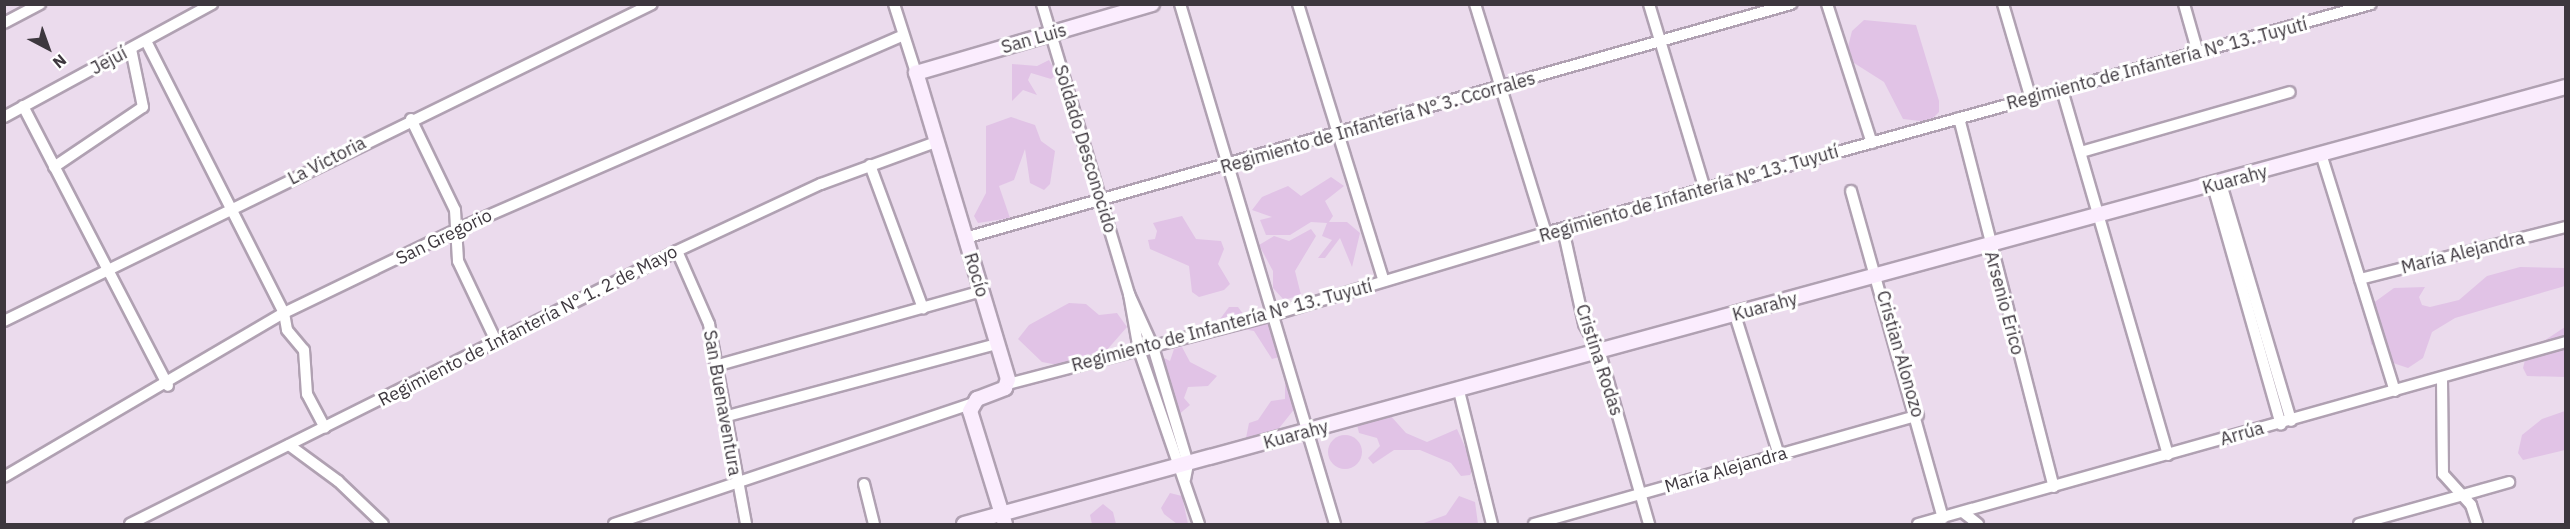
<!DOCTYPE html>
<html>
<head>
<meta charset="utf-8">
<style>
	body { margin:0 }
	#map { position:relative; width:2570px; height:529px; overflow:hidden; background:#ebdbed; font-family:"IBM Plex Sans",sans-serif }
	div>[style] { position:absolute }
	.green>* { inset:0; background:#e1c3e6 }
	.round { border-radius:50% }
	.roads { filter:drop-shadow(2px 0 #b0a1b2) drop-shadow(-2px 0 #b0a1b2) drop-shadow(0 2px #b0a1b2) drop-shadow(0 -2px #b0a1b2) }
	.street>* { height:10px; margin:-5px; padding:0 5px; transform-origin:5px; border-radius:5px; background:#fff }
	.secondary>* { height:14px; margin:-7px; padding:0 7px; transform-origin:7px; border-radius:7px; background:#fbedfe }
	span { translate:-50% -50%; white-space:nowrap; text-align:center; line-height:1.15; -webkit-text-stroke:6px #fff; paint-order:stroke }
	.street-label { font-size:18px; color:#3d373e }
	.frame { position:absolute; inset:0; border:6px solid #3d373e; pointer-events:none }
	.north { position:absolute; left:18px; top:18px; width:60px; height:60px; -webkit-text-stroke:4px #fff; paint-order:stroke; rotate:139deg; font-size:16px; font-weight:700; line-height:24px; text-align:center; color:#3d373e }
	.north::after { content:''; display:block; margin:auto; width:21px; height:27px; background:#3d373e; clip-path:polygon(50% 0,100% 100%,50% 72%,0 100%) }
</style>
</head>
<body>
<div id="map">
	<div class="green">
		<div style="clip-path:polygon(1864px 20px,1916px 25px,1939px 101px,1939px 112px,1929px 122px,1903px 119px,1884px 82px,1854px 63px,1848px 47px,1852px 31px)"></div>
		<div style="clip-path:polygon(1049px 60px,1057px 74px,1051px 79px,1031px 73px,1028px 80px,1037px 95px,1023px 90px,1012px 101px,1012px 64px,1037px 66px)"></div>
		<div style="clip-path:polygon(1011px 117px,1035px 125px,1041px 141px,1055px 151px,1050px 184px,1044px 190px,1030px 183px,1025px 149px,1014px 180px,999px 186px,1010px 218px,978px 223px,974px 216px,986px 193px,986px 126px)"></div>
		<div style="clip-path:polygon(1331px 177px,1344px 186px,1325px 201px,1333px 216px,1329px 222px,1347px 222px,1360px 233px,1352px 267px,1340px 238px,1325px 258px,1318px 258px,1332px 240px,1322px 236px,1327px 223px,1311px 222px,1290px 235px,1266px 235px,1260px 220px,1272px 217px,1252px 210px,1262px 197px,1288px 186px,1301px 196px)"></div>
		<div style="clip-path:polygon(1182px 216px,1196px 239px,1221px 241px,1224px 249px,1218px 264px,1230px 284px,1224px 290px,1199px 297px,1192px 292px,1189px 266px,1150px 249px,1148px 240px,1155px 239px,1157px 231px,1153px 223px)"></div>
		<div style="clip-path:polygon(1311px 229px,1316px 236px,1295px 271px,1301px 295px,1284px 300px,1273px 288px,1273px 271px,1259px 245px,1274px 236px,1289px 241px)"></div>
		<div style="clip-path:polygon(2520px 267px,2565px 268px,2565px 286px,2455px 318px,2432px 332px,2423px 358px,2408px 368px,2390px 362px,2371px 344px,2365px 309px,2394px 288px,2425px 287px,2419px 297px,2422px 305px,2430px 307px,2459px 300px,2487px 276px)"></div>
		<div style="clip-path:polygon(1069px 303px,1086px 304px,1099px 315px,1117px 313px,1127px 327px,1106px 351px,1058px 365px,1042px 362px,1018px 339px,1029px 325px)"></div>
		<div style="clip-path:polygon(1229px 307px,1238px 307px,1246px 318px,1268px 318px,1283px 356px,1272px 359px,1254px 331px,1226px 326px,1220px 319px)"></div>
		<div style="clip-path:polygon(2565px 327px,2565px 377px,2527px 376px,2523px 368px,2527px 352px)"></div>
		<div style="clip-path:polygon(1182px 347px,1190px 362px,1217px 376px,1208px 386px,1188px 387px,1184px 398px,1190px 405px,1177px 416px,1164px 405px,1170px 388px,1154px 378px,1150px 367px,1162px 357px,1170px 361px,1174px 349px)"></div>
		<div style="clip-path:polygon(1285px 382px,1292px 382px,1296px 407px,1272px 437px,1246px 438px,1249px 423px,1258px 420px,1271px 401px,1285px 399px)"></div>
		<div style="clip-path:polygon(2565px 411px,2565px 450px,2523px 460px,2518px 453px,2522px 435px,2542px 419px)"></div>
		<div style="clip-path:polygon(1389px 414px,1406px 433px,1427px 442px,1457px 429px,1474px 467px,1470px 475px,1461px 476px,1451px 463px,1420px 450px,1394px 450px,1373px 464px,1368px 458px,1380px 446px,1377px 438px,1359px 433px,1357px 425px)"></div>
		<div class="round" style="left:1328px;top:435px;width:34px;height:34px"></div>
		<div style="clip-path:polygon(1170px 493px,1182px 496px,1188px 524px,1177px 524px,1164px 514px,1161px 508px)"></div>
		<div style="clip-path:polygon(1459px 496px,1475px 502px,1478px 524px,1421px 524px,1446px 515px)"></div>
		<div style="clip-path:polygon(1103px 504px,1113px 512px,1116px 524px,1092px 524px,1090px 515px)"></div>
	</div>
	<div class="roads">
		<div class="street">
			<div style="left:894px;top:4px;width:72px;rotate:72.3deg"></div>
			<div style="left:1042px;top:4px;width:303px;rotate:73.3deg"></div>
			<div style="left:1129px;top:294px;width:58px;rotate:65.6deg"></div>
			<div style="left:1153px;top:347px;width:122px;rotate:73.3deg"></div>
			<div style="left:1188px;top:464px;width:15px;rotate:101deg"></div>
			<div style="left:1180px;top:4px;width:543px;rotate:73.4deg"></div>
			<div style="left:1298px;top:4px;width:290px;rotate:72.8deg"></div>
			<div style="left:1475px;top:4px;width:240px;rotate:72.8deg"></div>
			<div style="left:1649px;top:4px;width:194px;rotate:73.2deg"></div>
			<div style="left:1827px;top:4px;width:146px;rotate:72.1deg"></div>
			<div style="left:2003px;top:4px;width:99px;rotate:73.6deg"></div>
			<div style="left:2184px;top:4px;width:51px;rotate:74.1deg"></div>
			<div style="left:4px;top:23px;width:41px;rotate:-27.8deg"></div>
			<div style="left:146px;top:41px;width:305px;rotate:63.1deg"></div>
			<div style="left:284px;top:313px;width:17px;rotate:80deg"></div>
			<div style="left:287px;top:330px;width:26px;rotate:50deg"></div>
			<div style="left:304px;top:350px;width:44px;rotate:86.1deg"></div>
			<div style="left:307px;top:394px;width:38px;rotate:62deg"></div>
			<div style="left:2062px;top:90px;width:380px;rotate:73.8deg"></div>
			<div style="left:23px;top:106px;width:315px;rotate:62.6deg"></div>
			<div style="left:4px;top:117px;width:237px;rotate:-28.5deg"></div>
			<div style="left:1959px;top:118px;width:381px;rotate:75.6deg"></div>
			<div style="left:411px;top:119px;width:101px;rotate:64.2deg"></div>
			<div style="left:455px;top:210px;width:51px;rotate:86.6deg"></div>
			<div style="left:458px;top:261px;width:89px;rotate:64.6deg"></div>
			<div style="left:2081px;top:152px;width:217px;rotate:-16deg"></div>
			<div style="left:2322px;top:157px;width:245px;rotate:72.7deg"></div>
			<div style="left:870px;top:165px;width:153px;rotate:69.7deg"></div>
			<div style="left:54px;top:167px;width:107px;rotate:-34deg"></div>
			<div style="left:143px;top:107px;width:59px;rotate:-101.7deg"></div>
			<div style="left:2221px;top:184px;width:247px;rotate:73.5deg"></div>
			<div style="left:2213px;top:186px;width:248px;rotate:74.1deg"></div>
			<div style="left:1851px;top:191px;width:340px;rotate:74.3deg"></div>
			<div style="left:1563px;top:229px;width:97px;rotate:77.5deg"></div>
			<div style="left:1584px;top:324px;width:33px;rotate:61deg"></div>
			<div style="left:1600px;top:353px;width:178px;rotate:74deg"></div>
			<div style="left:965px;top:238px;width:859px;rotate:-15.82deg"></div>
			<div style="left:677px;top:251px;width:80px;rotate:66.3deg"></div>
			<div style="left:709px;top:324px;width:203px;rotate:79.5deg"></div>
			<div style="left:2360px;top:279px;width:212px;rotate:-14.2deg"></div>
			<div style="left:1129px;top:294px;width:57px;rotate:79.9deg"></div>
			<div style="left:1139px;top:350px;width:184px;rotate:71deg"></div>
			<div style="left:1735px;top:315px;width:147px;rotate:72.6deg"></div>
			<div style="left:4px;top:321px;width:721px;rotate:-26.07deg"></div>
			<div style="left:715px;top:366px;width:276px;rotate:-15.7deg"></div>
			<div style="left:2442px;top:379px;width:95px;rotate:89.4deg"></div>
			<div style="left:2443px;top:474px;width:42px;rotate:47.9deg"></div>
			<div style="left:2471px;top:505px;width:20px;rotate:72deg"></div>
			<div style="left:1008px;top:384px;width:273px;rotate:-14.6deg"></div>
			<div style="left:1272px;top:315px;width:286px;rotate:-16.7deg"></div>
			<div style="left:1546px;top:233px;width:856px;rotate:-15.51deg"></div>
			<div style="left:1459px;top:391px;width:137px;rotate:76.1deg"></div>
			<div style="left:724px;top:417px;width:283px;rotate:-15deg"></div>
			<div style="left:289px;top:445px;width:61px;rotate:36.3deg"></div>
			<div style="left:338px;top:481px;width:62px;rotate:43.7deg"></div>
			<div style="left:4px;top:477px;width:324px;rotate:-30.4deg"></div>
			<div style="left:284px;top:313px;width:195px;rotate:-25.8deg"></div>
			<div style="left:460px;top:228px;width:483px;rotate:-23.5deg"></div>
			<div style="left:864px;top:484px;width:41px;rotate:76deg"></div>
			<div style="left:1964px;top:513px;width:18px;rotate:38deg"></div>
			<div style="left:130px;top:524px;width:611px;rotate:-26.52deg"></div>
			<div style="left:677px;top:251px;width:159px;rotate:-25deg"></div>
			<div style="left:821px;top:184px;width:119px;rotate:-20.1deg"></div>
			<div style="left:614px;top:524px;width:377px;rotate:-18.6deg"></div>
			<div style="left:1534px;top:524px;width:399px;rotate:-15.8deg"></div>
			<div style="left:1918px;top:524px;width:673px;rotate:-15.69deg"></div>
			<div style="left:2359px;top:524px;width:156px;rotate:-15.6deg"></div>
		</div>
		<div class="secondary">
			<div style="left:964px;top:524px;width:1661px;rotate:-15.26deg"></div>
			<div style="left:1005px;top:524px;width:118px;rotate:-107.2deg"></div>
			<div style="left:970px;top:411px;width:14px;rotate:-60deg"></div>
			<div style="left:977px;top:399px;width:30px;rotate:-21deg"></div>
			<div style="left:1005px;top:388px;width:9px;rotate:-72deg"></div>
			<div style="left:1008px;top:379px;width:320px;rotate:-106.7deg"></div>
			<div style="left:916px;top:73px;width:246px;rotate:-16.3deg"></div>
		</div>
	</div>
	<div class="street-label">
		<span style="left:1034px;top:39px;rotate:-16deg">San Luis</span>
		<span style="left:109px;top:61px;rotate:-28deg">Jejuí</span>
		<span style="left:2157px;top:64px;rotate:-15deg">Regimiento de Infantería N° 13. Tuyutí</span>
		<span style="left:1378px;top:123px;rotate:-16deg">Regimiento de Infantería N° 3. Ccorrales</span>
		<span style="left:1085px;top:149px;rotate:73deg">Soldado Desconocido</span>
		<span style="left:327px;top:161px;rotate:-27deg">La Victoria</span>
		<span style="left:2235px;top:180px;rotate:-15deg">Kuarahy</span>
		<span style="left:1689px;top:194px;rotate:-16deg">Regimiento de Infantería N° 13. Tuyutí</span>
		<span style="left:444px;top:237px;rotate:-26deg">San Gregorio</span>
		<span style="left:2463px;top:253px;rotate:-14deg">María Alejandra</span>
		<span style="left:976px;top:275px;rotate:73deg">Rocío</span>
		<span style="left:2004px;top:303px;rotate:75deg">Arsenio Erico</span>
		<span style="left:1765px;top:307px;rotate:-15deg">Kuarahy</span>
		<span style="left:528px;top:326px;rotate:-27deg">Regimiento de Infantería N° 1. 2 de Mayo</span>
		<span style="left:1222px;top:326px;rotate:-15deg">Regimiento de Infantería N° 13. Tuyutí</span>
		<span style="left:1900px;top:354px;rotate:74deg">Cristian Alonozo</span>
		<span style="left:1599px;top:360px;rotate:72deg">Cristina Rodas</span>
		<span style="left:722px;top:403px;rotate:80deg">San Buenaventura</span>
		<span style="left:2242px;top:434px;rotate:-16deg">Arrúa</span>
		<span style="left:1296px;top:435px;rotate:-15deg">Kuarahy</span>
		<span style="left:1726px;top:470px;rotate:-16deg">María Alejandra</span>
	</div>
	<div class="frame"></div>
	<div class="north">N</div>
</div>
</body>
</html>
